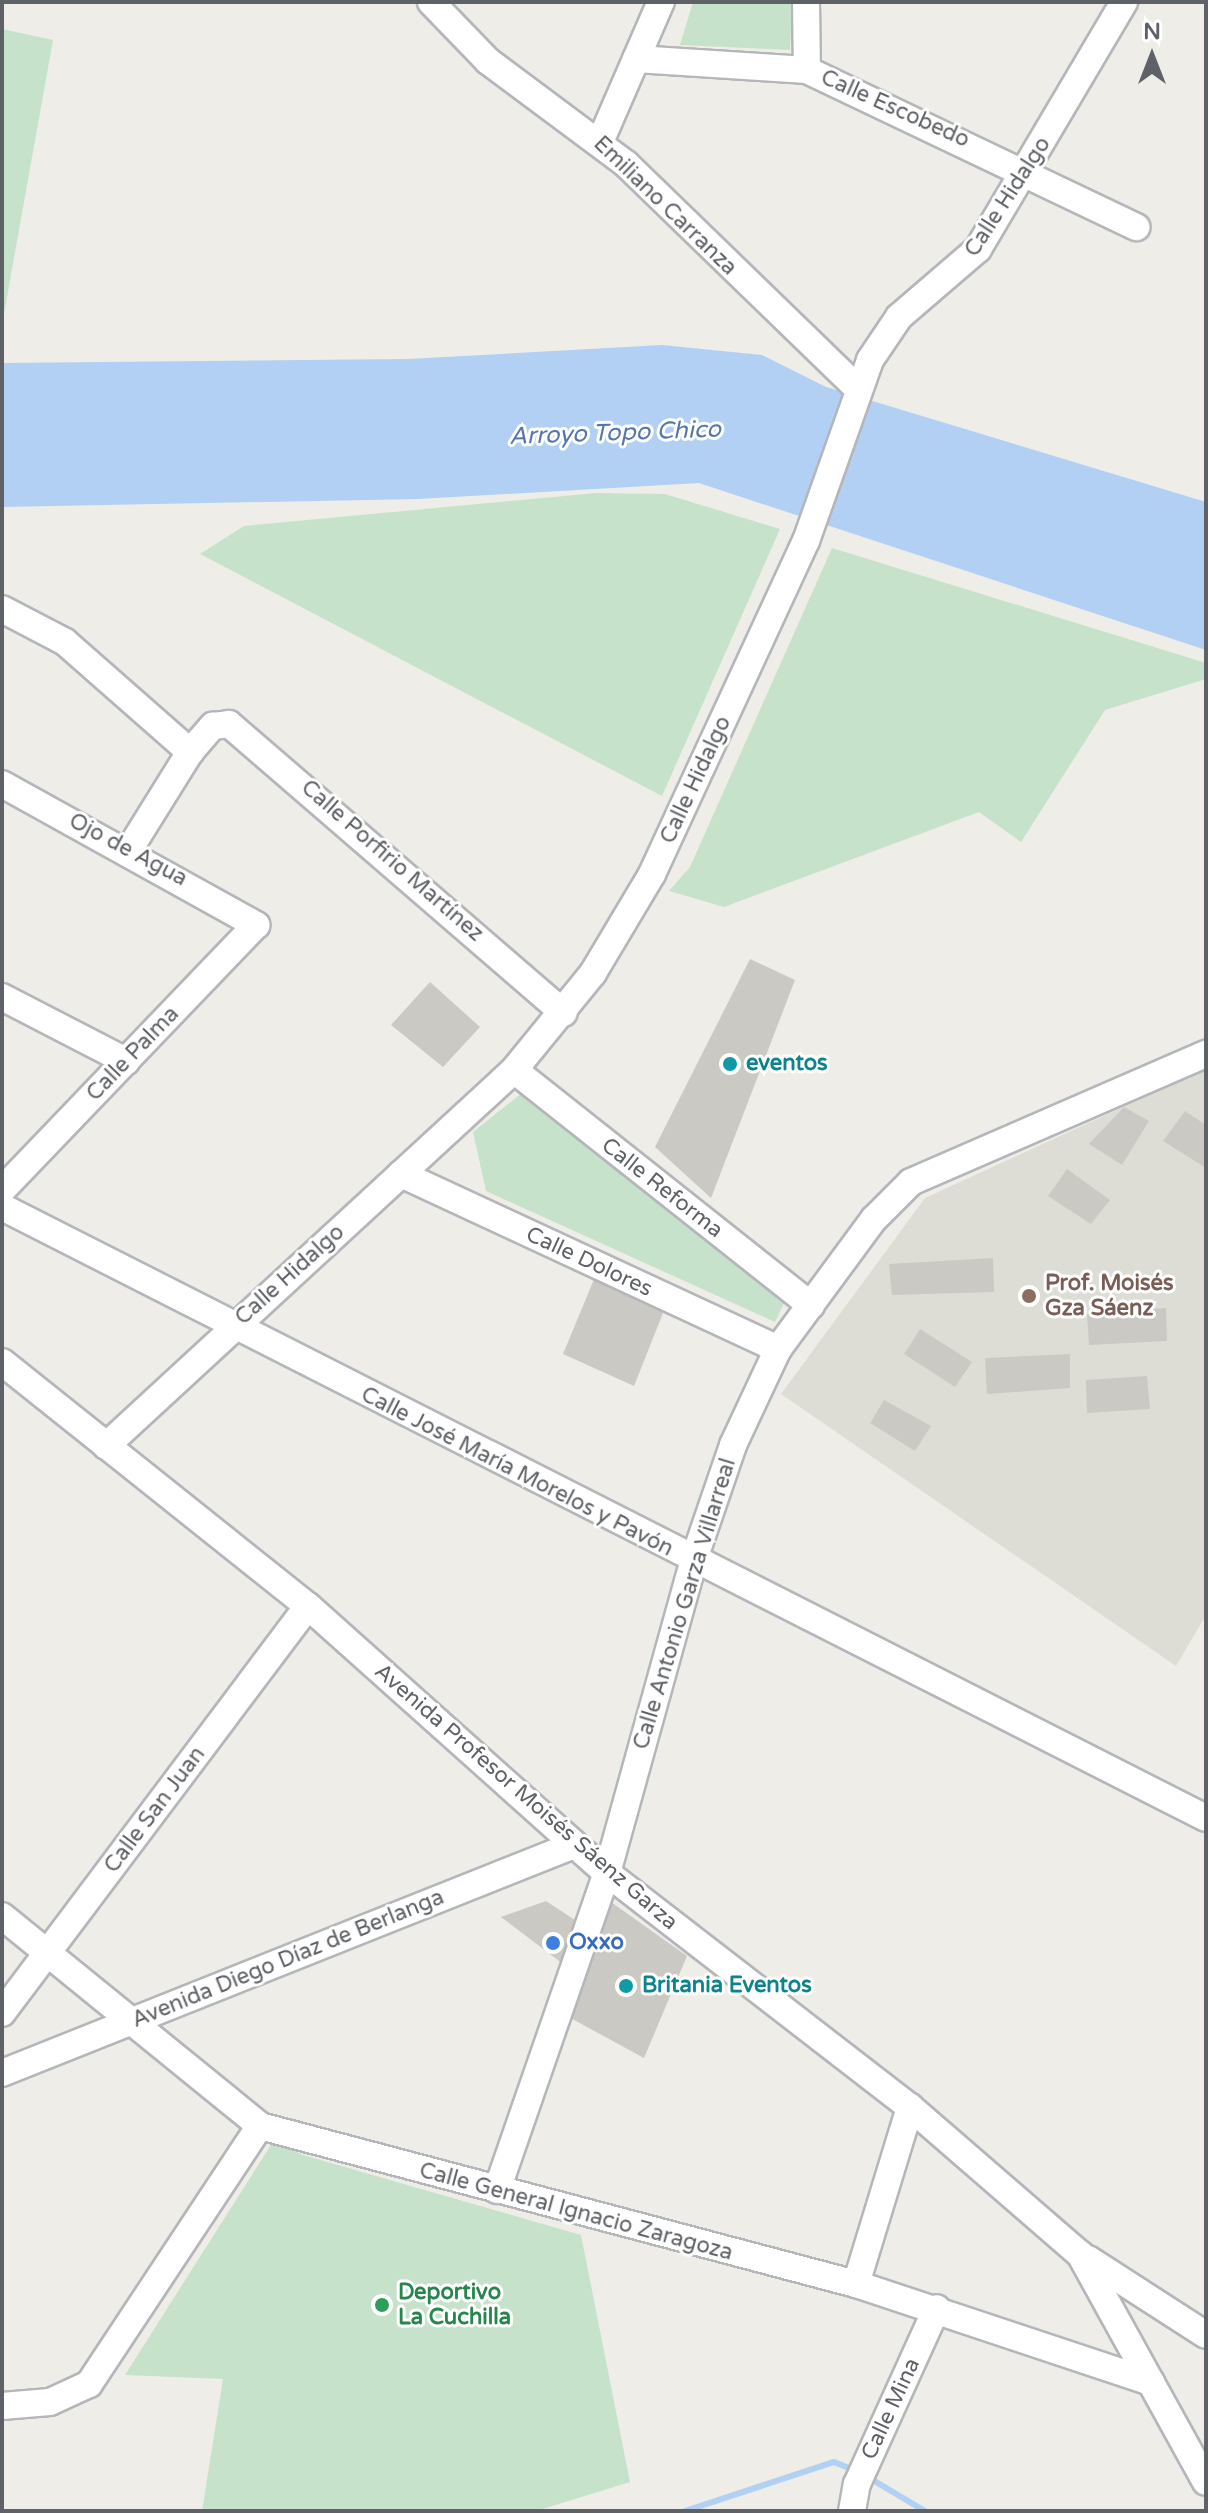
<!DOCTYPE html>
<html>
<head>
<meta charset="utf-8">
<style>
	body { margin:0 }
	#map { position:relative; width:1208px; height:2513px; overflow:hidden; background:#eeede7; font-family:"Varela Round",sans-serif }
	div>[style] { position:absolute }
	.education>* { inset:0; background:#deddd5 }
	.green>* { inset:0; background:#c7e2ca }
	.water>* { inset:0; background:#b1d0f4 }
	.stream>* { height:6px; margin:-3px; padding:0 3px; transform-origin:3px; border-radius:3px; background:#b1d0f4 }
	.building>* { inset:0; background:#cac9c3 }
	.roads { filter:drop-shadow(2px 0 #b4b6ba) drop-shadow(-2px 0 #b4b6ba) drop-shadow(0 2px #b4b6ba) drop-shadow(0 -2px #b4b6ba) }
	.minor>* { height:26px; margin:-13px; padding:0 13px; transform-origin:13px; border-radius:13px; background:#fff }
	.dots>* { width:22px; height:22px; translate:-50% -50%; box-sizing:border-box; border:4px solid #fff; border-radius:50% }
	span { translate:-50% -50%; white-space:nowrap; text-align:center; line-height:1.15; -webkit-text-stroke:6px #fff; paint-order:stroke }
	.street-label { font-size:22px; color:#5e6165 }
	.culture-label { font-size:22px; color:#0d838f; font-weight:700 }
	.left { translate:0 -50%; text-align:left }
	.education-label { font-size:22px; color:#785e54; font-weight:700 }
	.shop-label { font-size:22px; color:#366cbe; font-weight:700 }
	.leisure-label { font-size:22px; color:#27864d; font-weight:700 }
	.water-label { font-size:24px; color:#5476ad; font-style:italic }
	.frame { position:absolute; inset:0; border:4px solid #5e6165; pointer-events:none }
	.north { position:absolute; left:1112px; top:16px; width:80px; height:80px; -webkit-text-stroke:6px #fff; paint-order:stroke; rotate:0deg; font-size:22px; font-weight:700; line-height:32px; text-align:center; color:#5e6165 }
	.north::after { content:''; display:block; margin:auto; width:28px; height:36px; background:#5e6165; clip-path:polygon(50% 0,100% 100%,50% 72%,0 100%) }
</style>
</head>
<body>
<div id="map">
	<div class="education">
		<div style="clip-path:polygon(1206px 1069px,1206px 1615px,1176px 1666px,781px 1394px,925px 1198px)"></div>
	</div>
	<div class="green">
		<div style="clip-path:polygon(693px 2px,792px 4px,790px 50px,680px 45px)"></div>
		<div style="clip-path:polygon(2px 29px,53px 40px,2px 325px)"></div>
		<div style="clip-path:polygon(596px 493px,665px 494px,780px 529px,662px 796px,200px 554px,244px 526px)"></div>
		<div style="clip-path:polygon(832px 548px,1206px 663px,1206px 679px,1105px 710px,1021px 842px,979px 812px,724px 907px,669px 891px,690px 867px)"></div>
		<div style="clip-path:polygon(527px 1089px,786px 1299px,775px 1322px,486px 1191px,473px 1132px)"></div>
		<div style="clip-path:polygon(274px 2140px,303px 2155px,581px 2235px,630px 2482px,536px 2511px,202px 2511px,223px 2379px,125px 2375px)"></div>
	</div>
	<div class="water">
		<div style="clip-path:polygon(662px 345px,762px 355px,826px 387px,1206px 502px,1206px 650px,699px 483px,418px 499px,2px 507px,2px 363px,408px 359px)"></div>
	</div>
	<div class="stream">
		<div style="left:866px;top:2476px;width:69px;rotate:30.7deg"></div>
		<div style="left:685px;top:2511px;width:157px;rotate:-18.2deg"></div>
		<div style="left:834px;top:2462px;width:24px;rotate:22deg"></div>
	</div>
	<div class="building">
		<div style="clip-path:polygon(750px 959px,795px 980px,711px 1198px,655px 1147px)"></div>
		<div style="clip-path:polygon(430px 982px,480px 1027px,443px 1067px,391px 1025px)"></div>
		<div style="clip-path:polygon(1124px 1107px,1149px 1121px,1122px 1165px,1089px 1144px)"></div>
		<div style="clip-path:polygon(1185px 1111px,1206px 1125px,1206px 1168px,1163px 1141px)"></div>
		<div style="clip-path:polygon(1067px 1169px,1110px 1200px,1091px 1224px,1048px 1196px)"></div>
		<div style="clip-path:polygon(993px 1258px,994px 1292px,892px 1295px,889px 1264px)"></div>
		<div style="clip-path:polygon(595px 1277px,665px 1308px,634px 1386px,563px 1354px)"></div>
		<div style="clip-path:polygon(1166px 1308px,1167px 1341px,1089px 1345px,1087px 1314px)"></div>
		<div style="clip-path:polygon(920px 1329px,972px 1362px,955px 1387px,904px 1354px)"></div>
		<div style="clip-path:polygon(1070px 1354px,1070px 1388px,987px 1394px,985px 1358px)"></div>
		<div style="clip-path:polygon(1147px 1376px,1150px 1409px,1087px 1413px,1086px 1380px)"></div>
		<div style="clip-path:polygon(884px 1400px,931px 1426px,915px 1451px,870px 1423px)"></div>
		<div style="clip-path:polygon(546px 1901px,578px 1922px,563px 1964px,501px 1917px)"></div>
		<div style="clip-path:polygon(611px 1902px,687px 1956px,644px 2058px,565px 2015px)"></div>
	</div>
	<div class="roads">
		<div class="minor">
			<div style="left:431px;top:2px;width:82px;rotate:46deg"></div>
			<div style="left:488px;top:61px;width:172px;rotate:36.7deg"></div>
			<div style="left:626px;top:164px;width:322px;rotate:44.1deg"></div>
			<div style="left:806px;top:2px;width:68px;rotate:89.2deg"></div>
			<div style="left:636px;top:59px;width:171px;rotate:3.7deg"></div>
			<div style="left:807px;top:70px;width:365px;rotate:25.5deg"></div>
			<div style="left:600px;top:142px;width:153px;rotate:-66.5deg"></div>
			<div style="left:2px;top:609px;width:71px;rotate:27.6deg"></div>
			<div style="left:65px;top:642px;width:167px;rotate:41.3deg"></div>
			<div style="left:2px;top:784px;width:291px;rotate:29deg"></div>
			<div style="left:256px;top:925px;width:367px;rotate:133.8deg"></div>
			<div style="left:129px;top:850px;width:115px;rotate:-58.1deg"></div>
			<div style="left:190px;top:752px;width:35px;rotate:-49deg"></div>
			<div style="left:213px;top:726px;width:16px;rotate:-7deg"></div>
			<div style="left:229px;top:724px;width:442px;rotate:40.8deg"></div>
			<div style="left:2px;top:997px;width:140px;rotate:27.3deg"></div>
			<div style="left:514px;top:1070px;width:379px;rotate:38.4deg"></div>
			<div style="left:401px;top:1174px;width:416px;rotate:24.9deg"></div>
			<div style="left:2px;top:1207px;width:1350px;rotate:26.91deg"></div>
			<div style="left:2px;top:1362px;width:391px;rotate:38.6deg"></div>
			<div style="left:308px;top:1606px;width:401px;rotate:41.8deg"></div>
			<div style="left:607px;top:1873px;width:383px;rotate:37.7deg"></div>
			<div style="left:910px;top:2107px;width:225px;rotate:40.9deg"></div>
			<div style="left:1080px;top:2254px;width:260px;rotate:61.1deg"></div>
			<div style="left:106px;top:1446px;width:555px;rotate:-42.66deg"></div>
			<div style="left:514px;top:1070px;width:125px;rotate:-50.8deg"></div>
			<div style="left:593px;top:973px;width:115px;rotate:-59.2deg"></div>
			<div style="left:652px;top:874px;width:367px;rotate:-65.2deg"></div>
			<div style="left:806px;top:541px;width:192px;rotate:-70.5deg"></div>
			<div style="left:870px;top:360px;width:52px;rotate:-56deg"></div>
			<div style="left:899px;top:317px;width:104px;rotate:-40.7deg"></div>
			<div style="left:978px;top:249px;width:287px;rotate:-59.4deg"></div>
			<div style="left:2px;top:1916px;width:333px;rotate:39.1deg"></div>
			<div style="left:260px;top:2126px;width:617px;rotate:14.85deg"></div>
			<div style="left:856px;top:2284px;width:311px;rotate:18.4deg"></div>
			<div style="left:2px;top:2013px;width:509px;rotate:-53.06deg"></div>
			<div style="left:2px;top:2073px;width:616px;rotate:-21.73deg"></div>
			<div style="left:497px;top:2190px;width:336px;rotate:-70.9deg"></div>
			<div style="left:607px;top:1873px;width:323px;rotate:-74.5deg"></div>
			<div style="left:693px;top:1562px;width:124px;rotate:-71.1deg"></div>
			<div style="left:733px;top:1445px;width:106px;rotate:-64.9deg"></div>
			<div style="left:778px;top:1349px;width:162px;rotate:-53.6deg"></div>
			<div style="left:874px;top:1219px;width:52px;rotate:-45deg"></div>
			<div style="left:911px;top:1182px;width:322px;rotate:-23.5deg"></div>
			<div style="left:1088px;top:2259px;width:140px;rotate:32.8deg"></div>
			<div style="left:856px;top:2284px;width:185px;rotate:-73deg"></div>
			<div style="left:2px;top:2406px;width:48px;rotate:-4.8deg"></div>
			<div style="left:50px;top:2402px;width:43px;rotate:-24.8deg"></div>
			<div style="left:89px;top:2384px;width:310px;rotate:-56.5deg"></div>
			<div style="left:852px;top:2511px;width:27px;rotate:-80deg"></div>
			<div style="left:857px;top:2484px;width:193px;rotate:-65.6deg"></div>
		</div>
	</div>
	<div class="dots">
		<div style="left:730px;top:1064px;background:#0f9aa8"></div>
		<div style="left:1029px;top:1296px;background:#8d6e63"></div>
		<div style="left:553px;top:1943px;background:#3f7fe0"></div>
		<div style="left:626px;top:1986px;background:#0f9aa8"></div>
		<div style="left:382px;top:2305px;background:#2e9e5b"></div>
	</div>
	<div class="street-label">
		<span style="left:895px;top:109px;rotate:24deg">Calle Escobedo</span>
		<span style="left:1008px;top:197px;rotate:-57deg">Calle Hidalgo</span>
		<span style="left:665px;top:206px;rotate:44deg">Emiliano Carranza</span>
		<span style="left:696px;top:780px;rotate:-65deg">Calle Hidalgo</span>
		<span style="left:128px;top:850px;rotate:28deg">Ojo de Agua</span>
		<span style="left:392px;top:861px;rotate:41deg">Calle Porfirio Martínez</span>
		<span style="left:133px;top:1054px;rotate:-46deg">Calle Palma</span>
		<span style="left:662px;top:1188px;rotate:38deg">Calle Reforma</span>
		<span style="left:589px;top:1262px;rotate:25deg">Calle Dolores</span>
		<span style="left:290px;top:1275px;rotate:-42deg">Calle Hidalgo</span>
		<span style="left:517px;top:1472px;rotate:27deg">Calle José María Morelos y Pavón</span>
		<span style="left:685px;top:1604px;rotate:-73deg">Calle Antonio Garza Villarreal</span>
		<span style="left:526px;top:1797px;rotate:41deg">Avenida Profesor Moisés Sáenz Garza</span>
		<span style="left:155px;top:1810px;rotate:-53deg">Calle San Juan</span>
		<span style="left:288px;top:1959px;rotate:-22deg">Avenida Diego Díaz de Berlanga</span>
		<span style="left:576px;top:2212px;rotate:15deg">Calle General Ignacio Zaragoza</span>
		<span style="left:891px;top:2409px;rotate:-65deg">Calle Mina</span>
	</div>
	<div class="culture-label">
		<span class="left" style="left:746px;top:1064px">eventos</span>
		<span class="left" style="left:642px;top:1986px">Britania Eventos</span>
	</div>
	<div class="education-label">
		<span class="left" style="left:1045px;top:1296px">Prof. Moisés<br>Gza Sáenz</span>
	</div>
	<div class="shop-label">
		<span class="left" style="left:569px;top:1943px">Oxxo</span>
	</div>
	<div class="leisure-label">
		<span class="left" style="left:398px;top:2305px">Deportivo<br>La Cuchilla</span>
	</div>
	<div class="water-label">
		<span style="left:615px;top:433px;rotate:-2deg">Arroyo Topo Chico</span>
	</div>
	<div class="frame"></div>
	<div class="north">N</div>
</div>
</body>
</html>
